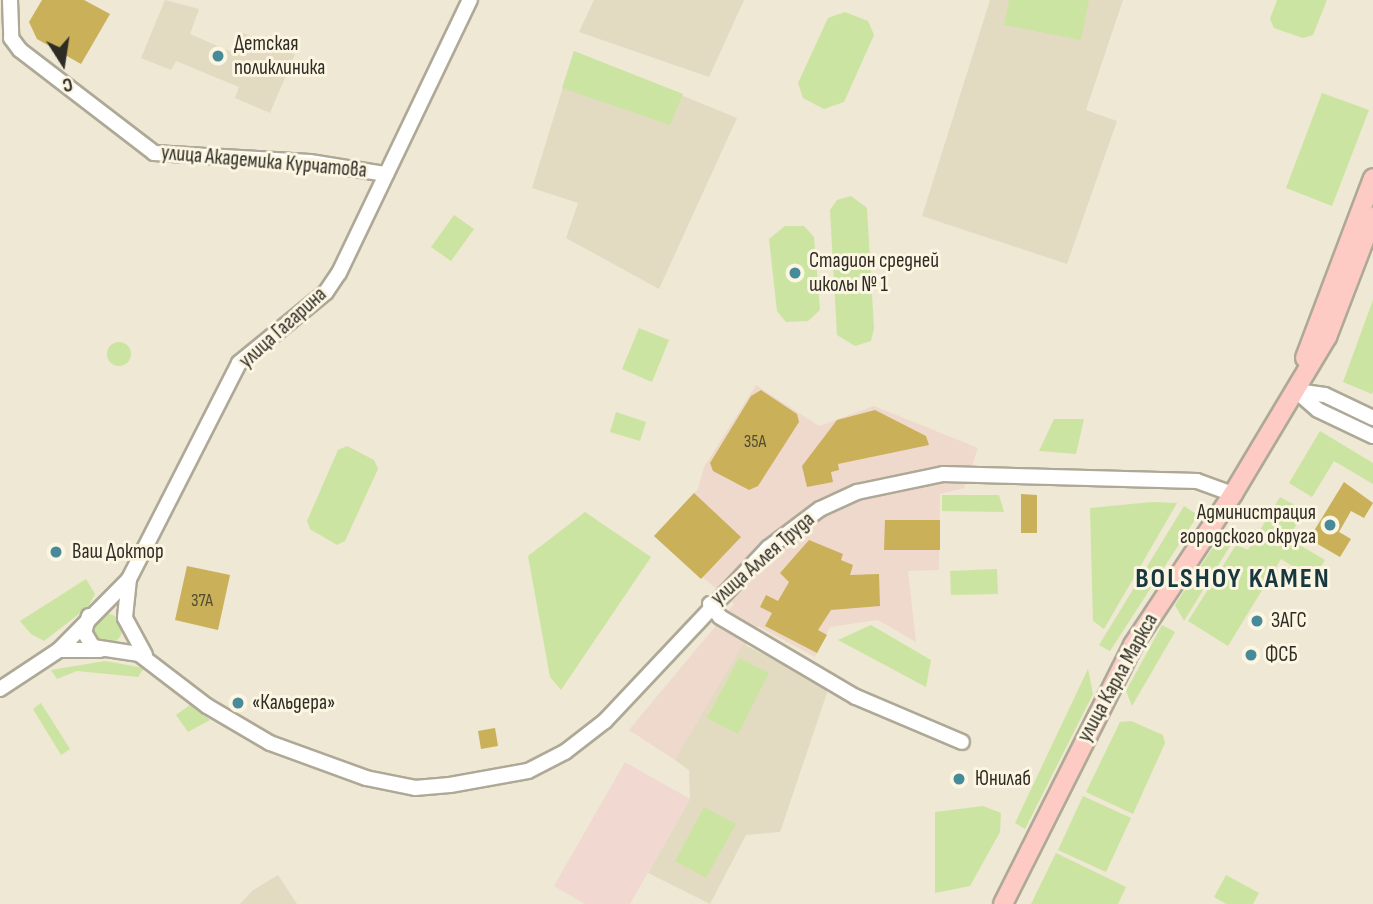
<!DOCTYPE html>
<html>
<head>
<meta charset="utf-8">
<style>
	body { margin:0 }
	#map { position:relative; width:1373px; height:904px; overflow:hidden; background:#eee8d4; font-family:"Sofia Sans Condensed",sans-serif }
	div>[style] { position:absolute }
	.commercial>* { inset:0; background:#efd9cc }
	.industrial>* { inset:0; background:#f1d8d1 }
	.built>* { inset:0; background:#e3dbc1 }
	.green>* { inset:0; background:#cce4a1 }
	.round { border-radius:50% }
	.building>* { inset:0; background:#c9b059 }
	.roads { filter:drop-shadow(2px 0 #aea996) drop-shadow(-2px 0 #aea996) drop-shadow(0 2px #aea996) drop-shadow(0 -2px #aea996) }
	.minor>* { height:14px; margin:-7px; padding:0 7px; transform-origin:7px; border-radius:7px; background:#fff }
	.major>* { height:18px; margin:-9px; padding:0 9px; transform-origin:9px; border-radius:9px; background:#fdcac4 }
	.dots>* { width:19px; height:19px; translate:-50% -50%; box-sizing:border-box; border:4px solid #fbf5e2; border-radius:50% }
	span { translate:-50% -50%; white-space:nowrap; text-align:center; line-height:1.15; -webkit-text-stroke:6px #fbf5e2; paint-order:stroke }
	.number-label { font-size:18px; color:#554d32 }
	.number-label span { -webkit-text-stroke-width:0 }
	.poi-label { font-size:21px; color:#2e2c25 }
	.left { translate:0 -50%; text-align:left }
	.right { translate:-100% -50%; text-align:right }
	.street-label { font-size:21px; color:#2e2c25 }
	.district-label { font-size:28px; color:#17383f; font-weight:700; letter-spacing:2px }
	.north { position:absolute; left:28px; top:28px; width:70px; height:70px; -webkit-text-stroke:5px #fbf5e2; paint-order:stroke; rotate:168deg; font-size:19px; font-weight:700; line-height:28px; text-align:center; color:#2e2c25 }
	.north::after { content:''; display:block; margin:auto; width:24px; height:32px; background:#2e2c25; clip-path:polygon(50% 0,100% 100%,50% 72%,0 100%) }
</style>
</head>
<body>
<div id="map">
	<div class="commercial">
		<div style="clip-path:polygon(756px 385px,819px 426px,874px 406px,978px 448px,964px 488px,940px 494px,939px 570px,908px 571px,916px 642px,878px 620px,830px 627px,815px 657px,758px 626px,675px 760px,629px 730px,734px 604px,654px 536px,698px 489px,704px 467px)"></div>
	</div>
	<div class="industrial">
		<div style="clip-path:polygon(625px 762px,690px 799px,630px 904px,585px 904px,554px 886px)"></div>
	</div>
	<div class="built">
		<div style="clip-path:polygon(165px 0,199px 9px,190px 34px,234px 53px,243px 33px,295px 54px,270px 113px,235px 98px,239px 87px,176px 61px,171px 70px,141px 58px)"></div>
		<div style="clip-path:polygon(594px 0,744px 0,709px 77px,579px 32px)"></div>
		<div style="clip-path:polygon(990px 0,1123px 0,1086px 110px,1117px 121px,1067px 264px,922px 216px)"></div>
		<div style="clip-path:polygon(574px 51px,737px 118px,659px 289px,566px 238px,578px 203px,532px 188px)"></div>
		<div style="clip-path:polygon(743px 644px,829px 687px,780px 832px,746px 835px,710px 904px,648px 873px,690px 799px,689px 770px,675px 760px)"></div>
		<div style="clip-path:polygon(278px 875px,297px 904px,240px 904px,253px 890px)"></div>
	</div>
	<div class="green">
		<div style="clip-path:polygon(1009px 0,1089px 0,1081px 40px,1004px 25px)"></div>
		<div style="clip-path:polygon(1277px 0,1327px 0,1313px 35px,1303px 38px,1274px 28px,1270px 19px)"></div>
		<div style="clip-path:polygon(845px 12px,868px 21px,874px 35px,844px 102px,824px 109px,803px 98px,798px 83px,828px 18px)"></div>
		<div style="clip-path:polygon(574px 51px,683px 94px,670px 125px,562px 88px)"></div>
		<div style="clip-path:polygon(1322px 93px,1369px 110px,1332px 206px,1286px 188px)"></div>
		<div style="clip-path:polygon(851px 196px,867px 208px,874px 328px,871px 341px,855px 346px,837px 335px,830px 210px,837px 200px)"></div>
		<div style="clip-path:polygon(454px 215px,474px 229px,451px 261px,431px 247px)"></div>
		<div style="clip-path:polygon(785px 226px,804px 226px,814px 237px,820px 310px,808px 321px,786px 322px,777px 311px,769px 239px)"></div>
		<div style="clip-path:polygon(1373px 300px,1373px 391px,1372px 394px,1343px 382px)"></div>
		<div style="clip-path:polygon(639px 328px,669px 340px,652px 382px,622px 369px)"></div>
		<div class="round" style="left:107px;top:342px;width:24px;height:24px"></div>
		<div style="clip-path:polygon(616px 412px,646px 422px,640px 441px,610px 432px)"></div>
		<div style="clip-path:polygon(1054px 419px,1084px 419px,1076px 454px,1039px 451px)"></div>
		<div style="clip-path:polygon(1320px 431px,1373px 463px,1373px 484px,1334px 461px,1312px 497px,1289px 483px)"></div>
		<div style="clip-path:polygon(347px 446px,374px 460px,378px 469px,345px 541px,337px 545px,310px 529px,307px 521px,338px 450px)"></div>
		<div style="clip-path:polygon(942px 495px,999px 495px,1004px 512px,942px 511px)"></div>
		<div style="clip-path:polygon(1280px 497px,1305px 511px,1288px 538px,1325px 560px,1313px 579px,1281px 559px,1228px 646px,1188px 621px,1236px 545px,1248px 550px)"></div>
		<div style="clip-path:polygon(1152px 502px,1177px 503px,1104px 629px,1093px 621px,1090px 508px)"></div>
		<div style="clip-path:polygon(1184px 506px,1198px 515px,1110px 651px,1099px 645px)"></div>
		<div style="clip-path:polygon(585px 512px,651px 557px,561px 690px,550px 677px,528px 556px)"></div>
		<div style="clip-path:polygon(1223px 532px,1235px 538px,1184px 621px,1175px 605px)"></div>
		<div style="clip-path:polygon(997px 569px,998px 594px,951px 595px,950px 571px)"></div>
		<div style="clip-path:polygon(86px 579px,95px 594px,88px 607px,44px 641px,31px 634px,20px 621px)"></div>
		<div class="round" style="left:92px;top:614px;width:30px;height:30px"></div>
		<div style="clip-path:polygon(871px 625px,931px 660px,926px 687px,838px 640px)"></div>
		<div style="clip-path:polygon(1162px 625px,1175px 632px,1132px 706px,1126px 691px)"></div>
		<div style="clip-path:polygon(739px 658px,769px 673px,738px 734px,707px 718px)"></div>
		<div style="clip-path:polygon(105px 661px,144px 668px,138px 677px,77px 671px,57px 679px,51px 670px)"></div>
		<div style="clip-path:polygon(1088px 669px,1093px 694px,1025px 829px,1015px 823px)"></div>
		<div style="clip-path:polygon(41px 703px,70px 749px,61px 755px,33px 709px)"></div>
		<div style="clip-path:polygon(190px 705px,210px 720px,188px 732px,176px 715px)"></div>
		<div style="clip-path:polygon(1131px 721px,1163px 735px,1165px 743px,1133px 814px,1086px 792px,1120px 722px)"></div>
		<div style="clip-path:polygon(1083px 796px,1131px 818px,1106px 872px,1058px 850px)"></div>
		<div style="clip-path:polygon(983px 806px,1001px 813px,1000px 832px,970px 886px,935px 893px,935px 812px)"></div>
		<div style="clip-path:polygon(704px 807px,736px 824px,706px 878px,675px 861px)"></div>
		<div style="clip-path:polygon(1056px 853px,1126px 887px,1118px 904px,1031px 904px)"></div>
		<div style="clip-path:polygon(1226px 875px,1259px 893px,1253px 904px,1226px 904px,1214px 897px)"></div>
	</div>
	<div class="building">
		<div style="clip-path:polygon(42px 0,84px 0,110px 14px,81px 64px,37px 39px,29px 22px)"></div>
		<div style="clip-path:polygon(761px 390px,797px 414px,799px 422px,758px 486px,749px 490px,713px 471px,710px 463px,751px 396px)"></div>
		<div style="clip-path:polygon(875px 410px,926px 436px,929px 445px,838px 464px,839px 470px,831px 472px,833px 482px,807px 487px,802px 466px,837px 420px)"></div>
		<div style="clip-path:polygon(1344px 482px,1373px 503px,1364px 518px,1351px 511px,1339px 532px,1351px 539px,1340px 557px,1309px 539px)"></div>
		<div style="clip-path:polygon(694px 493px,741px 537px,701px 579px,654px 536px)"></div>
		<div style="clip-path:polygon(1021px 494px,1037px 495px,1037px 533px,1021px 533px)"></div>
		<div style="clip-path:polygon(885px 520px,940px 520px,940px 550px,884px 550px)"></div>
		<div style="clip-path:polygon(809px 540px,843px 554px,841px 560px,853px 565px,850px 575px,879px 574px,880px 606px,831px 610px,818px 630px,827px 635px,817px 653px,765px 626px,772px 613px,760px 607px,766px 595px,778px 601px,789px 582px,780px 573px)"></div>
		<div style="clip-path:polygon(187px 566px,230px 575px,218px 630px,175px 620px)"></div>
		<div style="clip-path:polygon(495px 728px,498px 746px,481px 749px,478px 731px)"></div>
	</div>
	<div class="roads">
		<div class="minor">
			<div style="left:10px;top:0;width:38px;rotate:88deg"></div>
			<div style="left:11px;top:38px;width:15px;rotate:53deg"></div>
			<div style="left:20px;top:50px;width:169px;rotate:37.5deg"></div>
			<div style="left:154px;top:153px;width:156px;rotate:3.3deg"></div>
			<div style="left:310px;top:162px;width:77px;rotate:9deg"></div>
			<div style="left:1295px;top:390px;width:30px;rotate:41deg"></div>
			<div style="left:1318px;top:410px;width:61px;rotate:25.3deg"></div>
			<div style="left:1296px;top:391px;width:29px;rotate:8deg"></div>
			<div style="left:1325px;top:395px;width:53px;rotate:25.6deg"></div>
			<div style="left:129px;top:579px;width:39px;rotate:96deg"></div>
			<div style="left:125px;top:618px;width:42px;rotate:61.6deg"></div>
			<div style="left:710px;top:604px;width:16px;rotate:52deg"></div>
			<div style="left:720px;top:617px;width:158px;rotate:30.5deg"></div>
			<div style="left:856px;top:697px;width:115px;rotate:23deg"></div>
			<div style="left:89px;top:616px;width:17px;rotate:107deg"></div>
			<div style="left:84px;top:632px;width:17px;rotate:59deg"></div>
			<div style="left:93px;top:647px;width:47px;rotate:8.7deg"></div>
			<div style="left:139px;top:654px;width:86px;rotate:37.4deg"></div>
			<div style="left:207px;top:706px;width:73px;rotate:30.4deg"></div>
			<div style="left:270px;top:743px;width:102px;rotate:20deg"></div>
			<div style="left:366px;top:778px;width:50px;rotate:11.5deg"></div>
			<div style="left:415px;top:788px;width:35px;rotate:-5deg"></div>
			<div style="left:450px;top:785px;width:79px;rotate:-10.2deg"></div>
			<div style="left:528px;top:771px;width:42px;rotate:-27.2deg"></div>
			<div style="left:565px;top:752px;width:51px;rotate:-37.8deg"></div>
			<div style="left:605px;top:721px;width:238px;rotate:-46.7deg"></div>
			<div style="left:768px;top:548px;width:65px;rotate:-36.9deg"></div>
			<div style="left:820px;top:509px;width:41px;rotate:-24.7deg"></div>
			<div style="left:857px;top:492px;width:88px;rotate:-11.8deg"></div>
			<div style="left:943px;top:474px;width:254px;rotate:1.6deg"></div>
			<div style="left:1197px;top:481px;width:38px;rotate:20deg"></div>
			<div style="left:59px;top:650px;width:41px"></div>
			<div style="left:0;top:689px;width:71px;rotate:-33.5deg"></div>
			<div style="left:59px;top:650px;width:100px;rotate:-45.4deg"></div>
			<div style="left:129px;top:579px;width:242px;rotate:-63deg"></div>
			<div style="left:239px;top:363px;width:112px;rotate:-39.2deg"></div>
			<div style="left:326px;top:292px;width:23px;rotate:-56deg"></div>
			<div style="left:339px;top:273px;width:303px;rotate:-64.4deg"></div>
		</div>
		<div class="major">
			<div style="left:1305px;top:358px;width:192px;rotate:-69.3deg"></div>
			<div style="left:1003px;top:904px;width:290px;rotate:-63.3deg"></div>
			<div style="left:1133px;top:645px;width:181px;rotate:-56.5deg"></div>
			<div style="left:1233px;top:494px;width:183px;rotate:-59.1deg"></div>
			<div style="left:1327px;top:337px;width:129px;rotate:-69deg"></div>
		</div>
	</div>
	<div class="dots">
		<div style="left:218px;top:56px;background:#478b9a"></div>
		<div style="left:795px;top:273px;background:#478b9a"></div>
		<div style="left:1330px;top:525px;background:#478b9a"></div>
		<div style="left:56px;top:552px;background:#478b9a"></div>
		<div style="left:1257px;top:621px;background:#478b9a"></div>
		<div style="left:1251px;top:655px;background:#478b9a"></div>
		<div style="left:238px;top:703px;background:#478b9a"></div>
		<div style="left:959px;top:779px;background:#478b9a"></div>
	</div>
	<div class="number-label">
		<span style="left:755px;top:442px">35А</span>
		<span style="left:202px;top:601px">37А</span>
	</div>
	<div class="poi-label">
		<span class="left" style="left:234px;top:56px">Детская<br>поликлиника</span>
		<span class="left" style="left:809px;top:273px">Стадион средней<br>школы № 1</span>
		<span class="right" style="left:1316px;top:525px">Администрация<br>городского округа</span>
		<span class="left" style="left:72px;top:552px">Ваш Доктор</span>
		<span class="left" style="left:1271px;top:621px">ЗАГС</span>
		<span class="left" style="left:1265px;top:655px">ФСБ</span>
		<span class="left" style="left:252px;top:703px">«Кальдера»</span>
		<span class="left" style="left:975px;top:779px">Юнилаб</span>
	</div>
	<div class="street-label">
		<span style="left:264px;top:162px;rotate:5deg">улица Академика Курчатова</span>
		<span style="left:283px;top:328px;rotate:-42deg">улица Гагарина</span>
		<span style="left:763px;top:559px;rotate:-41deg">улица Аллея Труда</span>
		<span style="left:1118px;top:678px;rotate:-61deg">улица Карла Маркса</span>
	</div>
	<div class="district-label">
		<span style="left:1233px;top:579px">BOLSHOY KAMEN</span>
	</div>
	<div class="north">С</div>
</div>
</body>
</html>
